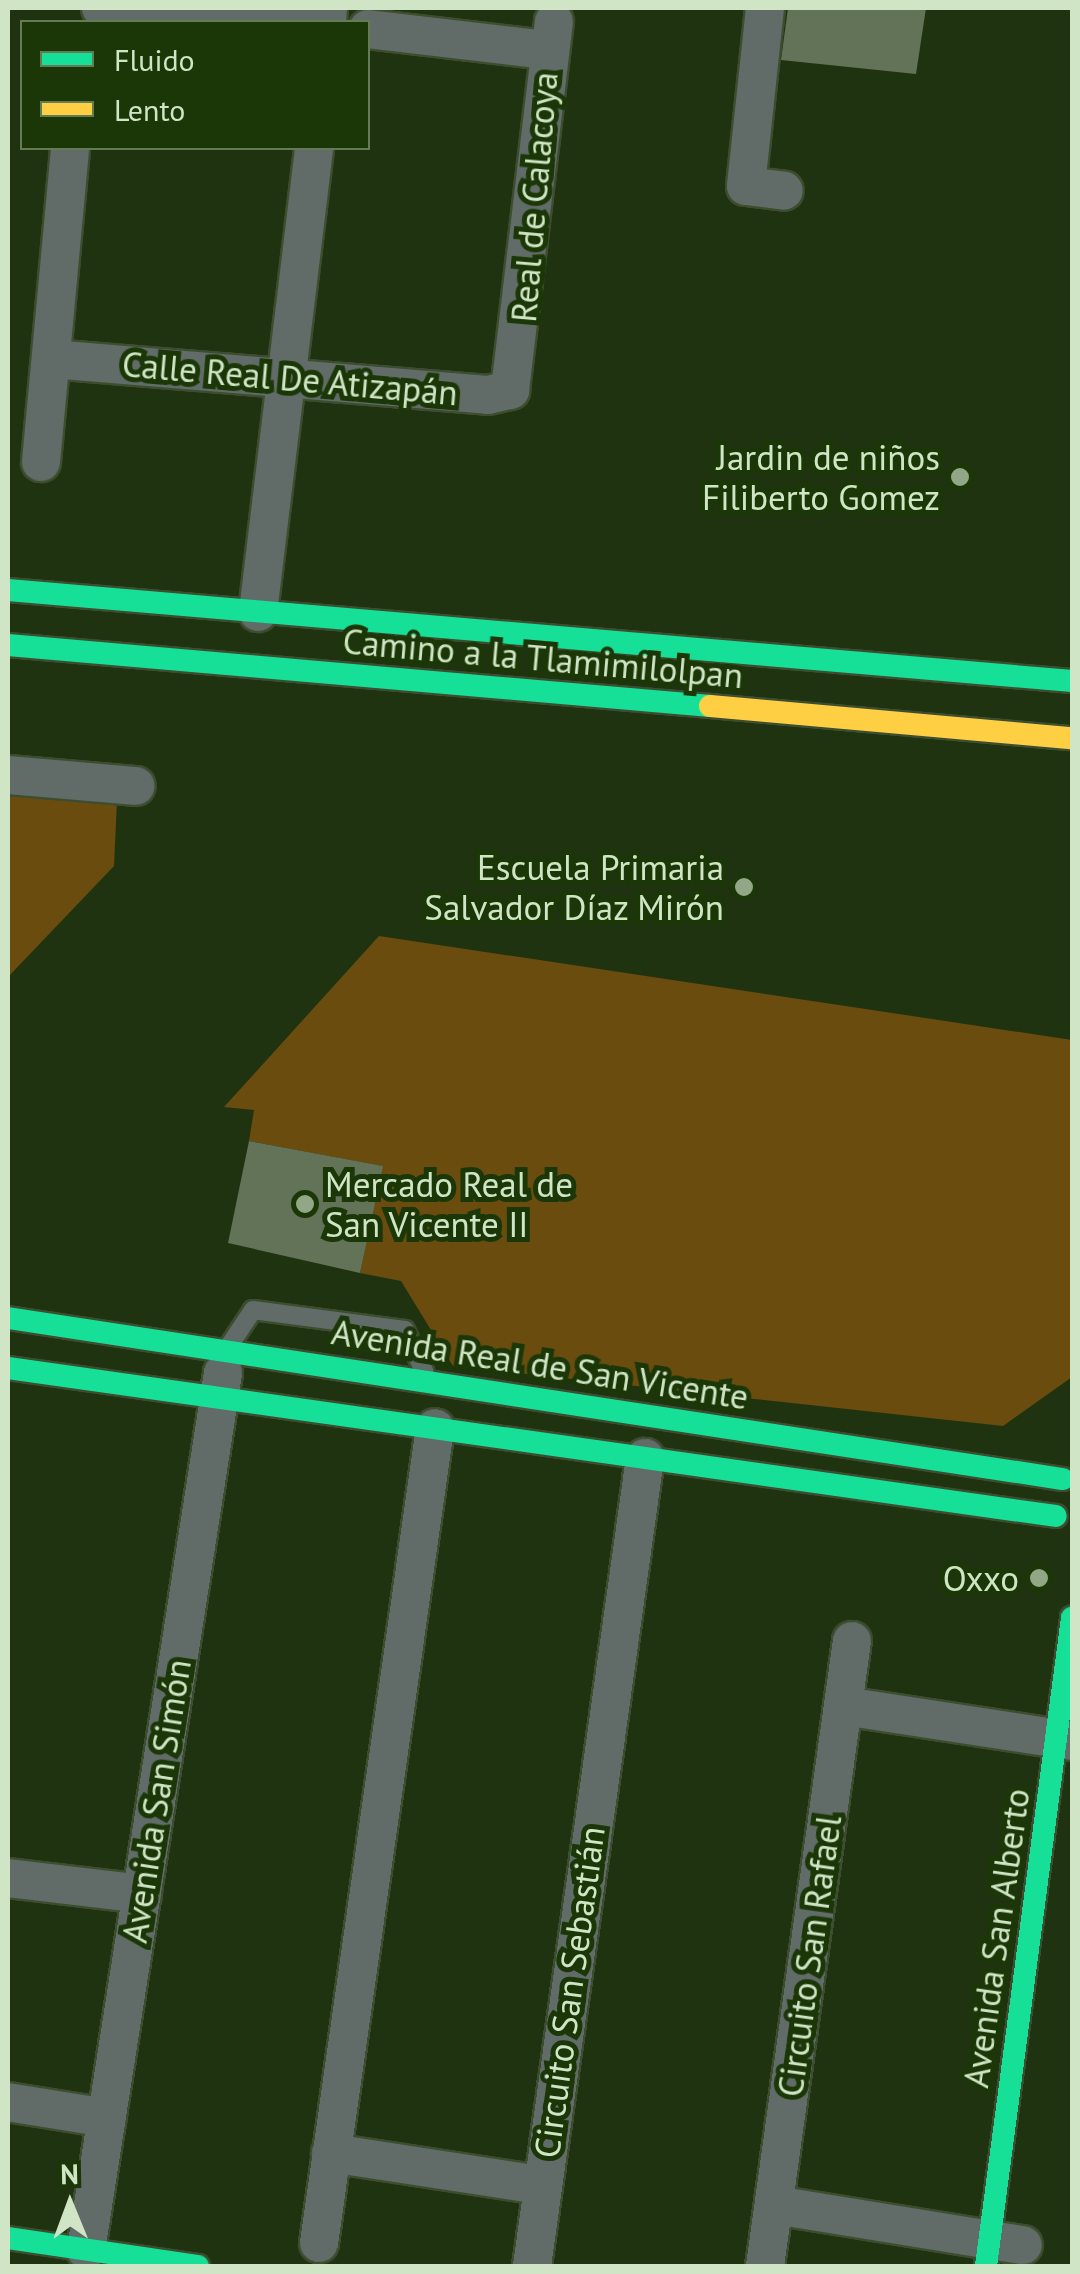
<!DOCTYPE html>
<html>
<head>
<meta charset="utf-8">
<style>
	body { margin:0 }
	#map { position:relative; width:1080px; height:2274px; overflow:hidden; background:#203310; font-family:"PT Sans",sans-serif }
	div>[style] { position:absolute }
	.green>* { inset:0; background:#6a4c0f }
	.building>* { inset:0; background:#627357 }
	.roads { filter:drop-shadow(2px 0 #3d4d2f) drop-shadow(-2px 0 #3d4d2f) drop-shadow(0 2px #3d4d2f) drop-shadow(0 -2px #3d4d2f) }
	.lane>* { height:18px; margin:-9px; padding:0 9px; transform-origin:9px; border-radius:9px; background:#616c68 }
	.street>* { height:38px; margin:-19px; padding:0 19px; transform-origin:19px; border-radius:19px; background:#616c68 }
	.fast>* { height:22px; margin:-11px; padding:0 11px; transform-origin:11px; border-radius:11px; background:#16e098 }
	.slow>* { height:22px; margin:-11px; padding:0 11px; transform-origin:11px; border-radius:11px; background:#ffcf43 }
	.dots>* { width:28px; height:28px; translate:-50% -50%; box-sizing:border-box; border:5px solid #1b3607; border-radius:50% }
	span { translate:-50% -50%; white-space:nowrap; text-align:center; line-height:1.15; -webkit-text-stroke:10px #1b3607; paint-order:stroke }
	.street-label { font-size:35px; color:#d0e5c5 }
	.poi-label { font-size:35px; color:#d0e5c5 }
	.right { translate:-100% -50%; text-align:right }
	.left { translate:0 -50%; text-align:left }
	.frame { position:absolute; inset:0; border:10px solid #d0e5c5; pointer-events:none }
	.legend { position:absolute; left:20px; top:20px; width:350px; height:130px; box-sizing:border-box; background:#1b3607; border:2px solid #637c53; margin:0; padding:12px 18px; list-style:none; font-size:30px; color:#d0e5c5 }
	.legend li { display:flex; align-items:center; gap:20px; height:50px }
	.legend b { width:50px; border:2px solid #637c53 }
	.north { position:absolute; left:20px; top:2154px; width:100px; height:100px; -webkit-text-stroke:8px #1b3607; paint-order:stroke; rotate:359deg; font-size:28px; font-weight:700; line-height:40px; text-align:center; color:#d0e5c5 }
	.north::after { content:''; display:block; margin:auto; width:35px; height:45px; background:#d0e5c5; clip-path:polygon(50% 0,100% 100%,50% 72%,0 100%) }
</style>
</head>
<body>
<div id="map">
	<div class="green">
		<div style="clip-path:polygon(8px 792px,117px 800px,114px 866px,8px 977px)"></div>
		<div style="clip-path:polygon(379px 936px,1072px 1040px,1072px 1377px,1003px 1426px,453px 1366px,401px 1281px,360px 1273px,382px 1166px,249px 1141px,254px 1110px,224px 1107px)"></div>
	</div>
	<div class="building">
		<div style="clip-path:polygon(788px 8px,926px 8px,916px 74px,781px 60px)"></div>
		<div style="clip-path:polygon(249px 1141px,383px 1166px,360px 1273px,228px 1243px)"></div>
	</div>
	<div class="roads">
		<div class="lane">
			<div style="left:229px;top:1346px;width:43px;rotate:-56.3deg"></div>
			<div style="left:253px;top:1310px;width:153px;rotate:7.5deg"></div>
			<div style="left:405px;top:1330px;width:47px;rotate:65.1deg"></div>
		</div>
		<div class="street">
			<div style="left:101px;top:8px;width:197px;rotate:4.1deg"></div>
			<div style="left:765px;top:8px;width:179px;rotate:96.1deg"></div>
			<div style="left:746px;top:186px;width:38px;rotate:7deg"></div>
			<div style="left:327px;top:22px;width:14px;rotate:-86deg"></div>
			<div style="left:368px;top:29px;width:181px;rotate:6.7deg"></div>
			<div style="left:51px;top:359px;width:438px;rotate:4.7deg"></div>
			<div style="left:488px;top:395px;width:23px;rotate:-13deg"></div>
			<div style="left:510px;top:390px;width:371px;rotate:-83.2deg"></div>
			<div style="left:41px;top:462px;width:315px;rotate:-84.7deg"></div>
			<div style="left:258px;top:612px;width:467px;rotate:-83.1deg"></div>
			<div style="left:8px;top:775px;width:128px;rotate:4.9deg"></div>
			<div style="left:844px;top:1706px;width:231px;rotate:8.7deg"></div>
			<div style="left:8px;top:1878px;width:135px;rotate:6.8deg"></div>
			<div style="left:8px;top:2102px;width:100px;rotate:9.2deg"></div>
			<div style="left:331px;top:2153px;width:212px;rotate:8.7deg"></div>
			<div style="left:775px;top:2205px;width:251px;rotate:9.2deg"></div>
			<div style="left:319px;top:2243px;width:823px;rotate:-81.9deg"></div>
			<div style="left:86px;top:2250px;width:888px;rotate:-81.12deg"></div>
			<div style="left:532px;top:2266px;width:816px;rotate:-82.04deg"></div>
			<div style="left:765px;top:2266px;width:631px;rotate:-82.08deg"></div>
		</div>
		<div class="fast">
			<div style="left:8px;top:590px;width:1068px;rotate:4.89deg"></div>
			<div style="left:8px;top:645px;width:705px;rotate:4.97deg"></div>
			<div style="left:8px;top:1318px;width:1067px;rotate:8.68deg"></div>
			<div style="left:8px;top:1368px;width:1058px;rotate:8.04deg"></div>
			<div style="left:8px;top:2238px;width:192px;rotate:8.4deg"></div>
			<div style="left:986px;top:2266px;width:654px;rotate:-82.44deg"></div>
		</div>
		<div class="slow">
			<div style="left:710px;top:706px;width:363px;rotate:5.1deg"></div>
		</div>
	</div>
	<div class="dots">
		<div style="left:960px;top:477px;background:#92a786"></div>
		<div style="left:744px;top:887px;background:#92a786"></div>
		<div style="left:305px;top:1204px;background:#92a786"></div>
		<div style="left:1039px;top:1578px;background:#92a786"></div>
	</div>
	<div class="street-label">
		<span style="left:534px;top:197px;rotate:-85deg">Real de Calacoya</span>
		<span style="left:290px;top:378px;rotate:5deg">Calle Real De Atizapán</span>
		<span style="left:543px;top:658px;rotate:5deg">Camino a la Tlamimilolpan</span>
		<span style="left:540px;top:1364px;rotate:9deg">Avenida Real de San Vicente</span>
		<span style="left:156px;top:1801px;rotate:-81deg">Avenida San Simón</span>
		<span style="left:996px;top:1938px;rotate:-82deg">Avenida San Alberto</span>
		<span style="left:809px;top:1956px;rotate:-82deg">Circuito San Rafael</span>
		<span style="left:569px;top:1992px;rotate:-82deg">Circuito San Sebastián</span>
	</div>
	<div class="poi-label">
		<span class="right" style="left:940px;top:477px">Jardin de niños<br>Filiberto Gomez</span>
		<span class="right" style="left:724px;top:887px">Escuela Primaria<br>Salvador Díaz Mirón</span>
		<span class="left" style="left:325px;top:1204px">Mercado Real de<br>San Vicente II</span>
		<span class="right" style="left:1019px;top:1578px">Oxxo</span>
	</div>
	<div class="frame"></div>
	<ul class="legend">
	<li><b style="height:12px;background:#16e098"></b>Fluido</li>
	<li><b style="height:12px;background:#ffcf43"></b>Lento</li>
	</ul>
	<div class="north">N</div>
</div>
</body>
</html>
